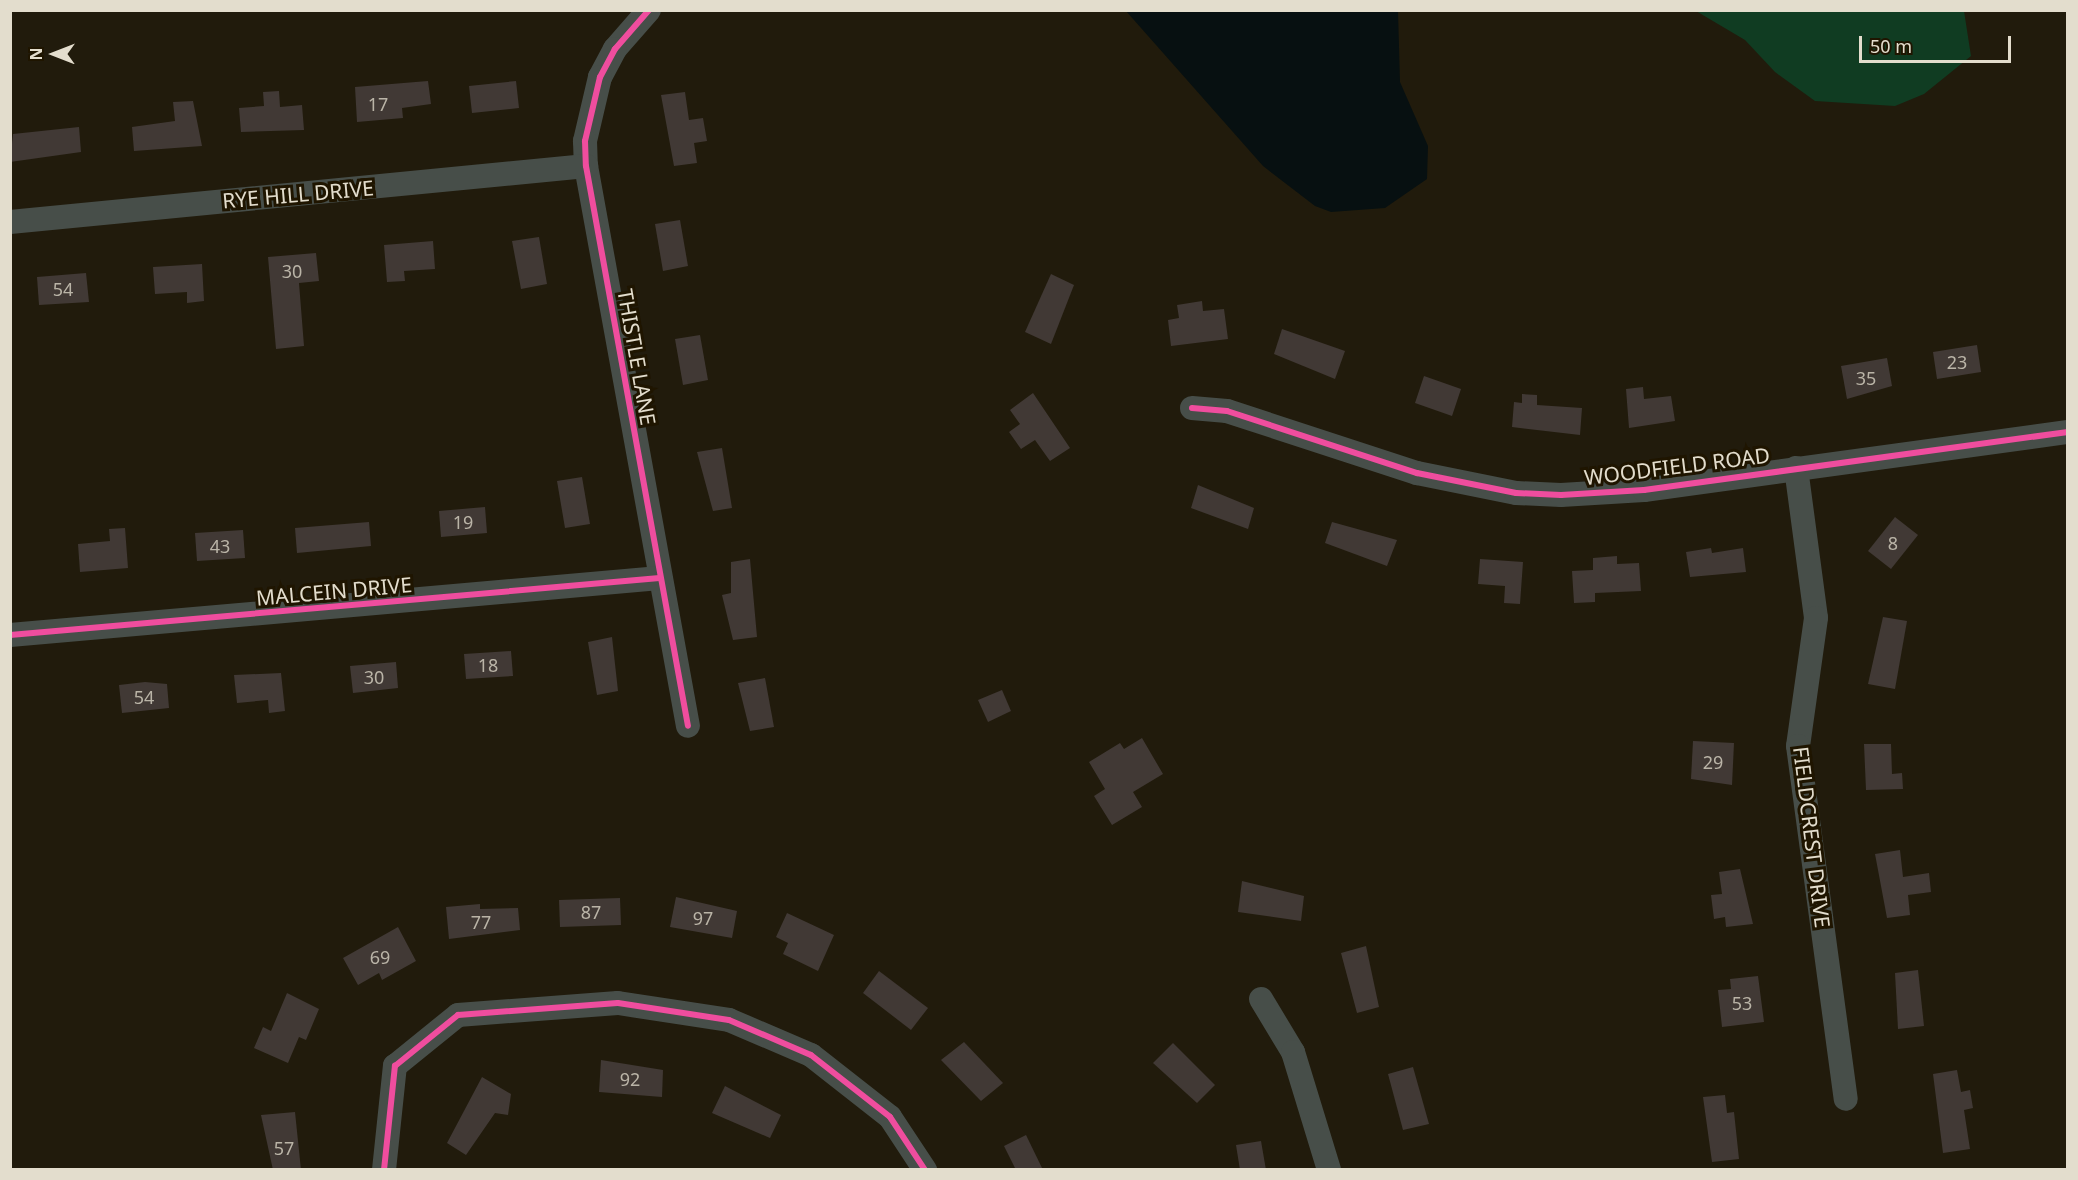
<!DOCTYPE html>
<html>
<head>
<meta charset="utf-8">
<style>
	body { margin:0 }
	#map { position:relative; width:2078px; height:1180px; overflow:hidden; background:#211b0c; font-family:"Noto Sans",sans-serif }
	div>[style] { position:absolute }
	.green>* { inset:0; background:#103c22 }
	.water>* { inset:0; background:#071011 }
	.building>* { inset:0; background:#413935 }
	.minor>* { height:24px; margin:-12px; padding:0 12px; transform-origin:12px; border-radius:12px; background:#474e49 }
	.cycleway>* { height:6px; margin:-3px; padding:0 3px; transform-origin:3px; border-radius:3px; background:#ef4d9e }
	span { translate:-50% -50%; white-space:nowrap; text-align:center; line-height:1.15; -webkit-text-stroke:6px #1f1500; paint-order:stroke }
	.number-label { font-size:18px; color:#bab4a7 }
	.number-label span { -webkit-text-stroke-width:0 }
	.street-label { font-size:21px; color:#e3ddcd }
	.frame { position:absolute; inset:0; border:12px solid #e3ddcd; pointer-events:none }
	.north { position:absolute; left:24px; top:24px; width:60px; height:60px; -webkit-text-stroke:4px #1f1500; paint-order:stroke; rotate:270deg; font-size:16px; font-weight:700; line-height:24px; text-align:center; color:#e3ddcd }
	.north::after { content:''; display:block; margin:auto; width:21px; height:27px; background:#e3ddcd; clip-path:polygon(50% 0,100% 100%,50% 72%,0 100%) }
	.scale { position:absolute; left:1859px; top:36px; width:152px; height:27px; box-sizing:border-box; border:3px solid #e3ddcd; border-top:0; padding-left:8px; font-size:18px; line-height:21px; white-space:nowrap; color:#e3ddcd; -webkit-text-stroke:4px #1f1500; paint-order:stroke }
</style>
</head>
<body>
<div id="map">
	<div class="green">
		<div style="clip-path:polygon(1696px 11px,1964px 11px,1971px 56px,1924px 94px,1895px 106px,1815px 101px,1775px 72px,1745px 40px)"></div>
	</div>
	<div class="water">
		<div style="clip-path:polygon(1126px 11px,1398px 11px,1400px 82px,1428px 146px,1427px 179px,1385px 208px,1331px 212px,1315px 206px,1263px 166px)"></div>
	</div>
	<div class="building">
		<div style="clip-path:polygon(428px 81px,431px 104px,402px 108px,403px 118px,357px 122px,355px 87px)"></div>
		<div style="clip-path:polygon(516px 81px,519px 108px,472px 113px,469px 86px)"></div>
		<div style="clip-path:polygon(279px 91px,280px 107px,302px 105px,304px 130px,241px 132px,239px 108px,264px 106px,263px 92px)"></div>
		<div style="clip-path:polygon(685px 92px,689px 120px,703px 118px,707px 141px,694px 143px,697px 163px,674px 166px,661px 95px)"></div>
		<div style="clip-path:polygon(193px 101px,202px 146px,134px 151px,132px 127px,175px 121px,173px 102px)"></div>
		<div style="clip-path:polygon(79px 127px,81px 152px,10px 162px,13px 134px)"></div>
		<div style="clip-path:polygon(680px 220px,688px 266px,663px 271px,655px 224px)"></div>
		<div style="clip-path:polygon(539px 237px,547px 284px,521px 289px,512px 241px)"></div>
		<div style="clip-path:polygon(433px 241px,435px 269px,404px 271px,405px 281px,387px 282px,384px 245px)"></div>
		<div style="clip-path:polygon(316px 253px,319px 281px,299px 283px,304px 346px,276px 349px,268px 257px)"></div>
		<div style="clip-path:polygon(202px 264px,204px 301px,187px 303px,187px 292px,155px 294px,153px 267px)"></div>
		<div style="clip-path:polygon(86px 273px,89px 302px,39px 305px,37px 277px)"></div>
		<div style="clip-path:polygon(1051px 274px,1074px 285px,1051px 344px,1025px 332px)"></div>
		<div style="clip-path:polygon(1202px 301px,1203px 311px,1224px 309px,1228px 339px,1171px 346px,1168px 320px,1179px 318px,1177px 305px)"></div>
		<div style="clip-path:polygon(1282px 329px,1345px 351px,1335px 379px,1274px 354px)"></div>
		<div style="clip-path:polygon(700px 335px,708px 380px,683px 385px,675px 339px)"></div>
		<div style="clip-path:polygon(1977px 345px,1981px 372px,1937px 379px,1933px 352px)"></div>
		<div style="clip-path:polygon(1887px 358px,1892px 386px,1847px 399px,1841px 366px)"></div>
		<div style="clip-path:polygon(1424px 376px,1461px 389px,1452px 416px,1415px 403px)"></div>
		<div style="clip-path:polygon(1643px 387px,1644px 399px,1671px 396px,1675px 421px,1629px 428px,1626px 389px)"></div>
		<div style="clip-path:polygon(1033px 393px,1070px 448px,1050px 461px,1035px 440px,1021px 449px,1009px 432px,1020px 424px,1010px 410px)"></div>
		<div style="clip-path:polygon(1522px 394px,1537px 395px,1537px 405px,1582px 408px,1580px 435px,1512px 427px,1514px 402px,1522px 403px)"></div>
		<div style="clip-path:polygon(722px 448px,732px 508px,713px 511px,697px 452px)"></div>
		<div style="clip-path:polygon(582px 477px,590px 524px,565px 528px,557px 481px)"></div>
		<div style="clip-path:polygon(1198px 485px,1254px 508px,1248px 529px,1191px 508px)"></div>
		<div style="clip-path:polygon(485px 507px,487px 533px,441px 537px,439px 511px)"></div>
		<div style="clip-path:polygon(1895px 517px,1918px 535px,1891px 569px,1868px 551px)"></div>
		<div style="clip-path:polygon(369px 522px,371px 546px,297px 553px,295px 528px)"></div>
		<div style="clip-path:polygon(1332px 522px,1397px 540px,1387px 566px,1325px 543px)"></div>
		<div style="clip-path:polygon(125px 528px,128px 568px,80px 572px,78px 544px,110px 541px,109px 529px)"></div>
		<div style="clip-path:polygon(243px 530px,245px 558px,197px 561px,195px 533px)"></div>
		<div style="clip-path:polygon(1711px 548px,1712px 553px,1743px 548px,1746px 572px,1690px 577px,1686px 552px)"></div>
		<div style="clip-path:polygon(1617px 556px,1617px 564px,1639px 563px,1641px 591px,1595px 593px,1595px 602px,1574px 603px,1572px 571px,1593px 570px,1593px 558px)"></div>
		<div style="clip-path:polygon(750px 559px,757px 637px,733px 640px,722px 595px,731px 593px,731px 562px)"></div>
		<div style="clip-path:polygon(1480px 559px,1523px 562px,1520px 604px,1504px 603px,1505px 586px,1478px 584px)"></div>
		<div style="clip-path:polygon(1883px 617px,1907px 621px,1895px 689px,1868px 684px)"></div>
		<div style="clip-path:polygon(612px 637px,618px 691px,597px 695px,588px 642px)"></div>
		<div style="clip-path:polygon(511px 651px,513px 676px,466px 679px,464px 654px)"></div>
		<div style="clip-path:polygon(396px 662px,398px 688px,353px 693px,350px 666px)"></div>
		<div style="clip-path:polygon(281px 673px,285px 711px,269px 713px,268px 700px,237px 703px,234px 675px)"></div>
		<div style="clip-path:polygon(765px 678px,774px 727px,750px 731px,738px 683px)"></div>
		<div style="clip-path:polygon(145px 682px,167px 684px,169px 708px,122px 713px,119px 685px)"></div>
		<div style="clip-path:polygon(1002px 690px,1011px 711px,988px 722px,978px 700px)"></div>
		<div style="clip-path:polygon(1142px 738px,1163px 774px,1133px 792px,1142px 807px,1112px 825px,1094px 796px,1105px 789px,1089px 762px,1120px 743px,1124px 749px)"></div>
		<div style="clip-path:polygon(1693px 741px,1734px 743px,1732px 785px,1691px 779px)"></div>
		<div style="clip-path:polygon(1864px 744px,1891px 744px,1892px 774px,1902px 773px,1903px 789px,1866px 790px)"></div>
		<div style="clip-path:polygon(1900px 850px,1903px 877px,1929px 873px,1931px 892px,1908px 895px,1910px 915px,1887px 918px,1875px 854px)"></div>
		<div style="clip-path:polygon(1740px 869px,1753px 924px,1726px 927px,1725px 917px,1714px 919px,1711px 895px,1722px 894px,1719px 872px)"></div>
		<div style="clip-path:polygon(1242px 881px,1304px 896px,1301px 921px,1238px 912px)"></div>
		<div style="clip-path:polygon(676px 897px,737px 911px,732px 938px,670px 927px)"></div>
		<div style="clip-path:polygon(620px 898px,621px 925px,560px 927px,559px 900px)"></div>
		<div style="clip-path:polygon(480px 904px,480px 909px,518px 908px,520px 930px,449px 939px,446px 907px)"></div>
		<div style="clip-path:polygon(787px 913px,834px 935px,818px 971px,783px 954px,788px 943px,776px 937px)"></div>
		<div style="clip-path:polygon(398px 927px,416px 961px,382px 980px,379px 973px,358px 985px,343px 958px)"></div>
		<div style="clip-path:polygon(1366px 946px,1379px 1007px,1357px 1013px,1341px 953px)"></div>
		<div style="clip-path:polygon(1918px 970px,1924px 1026px,1898px 1029px,1895px 973px)"></div>
		<div style="clip-path:polygon(879px 971px,928px 1008px,911px 1030px,863px 993px)"></div>
		<div style="clip-path:polygon(1758px 976px,1764px 1022px,1722px 1027px,1718px 990px,1731px 989px,1730px 979px)"></div>
		<div style="clip-path:polygon(287px 993px,319px 1009px,306px 1040px,299px 1037px,288px 1063px,254px 1048px,263px 1027px,271px 1031px)"></div>
		<div style="clip-path:polygon(964px 1042px,1003px 1083px,981px 1101px,941px 1060px)"></div>
		<div style="clip-path:polygon(1173px 1043px,1215px 1085px,1197px 1103px,1153px 1063px)"></div>
		<div style="clip-path:polygon(601px 1060px,663px 1070px,662px 1097px,599px 1092px)"></div>
		<div style="clip-path:polygon(1413px 1067px,1429px 1124px,1403px 1130px,1388px 1074px)"></div>
		<div style="clip-path:polygon(1957px 1070px,1961px 1092px,1970px 1090px,1973px 1108px,1964px 1110px,1970px 1149px,1943px 1153px,1933px 1074px)"></div>
		<div style="clip-path:polygon(482px 1077px,511px 1094px,508px 1115px,495px 1113px,466px 1155px,447px 1143px)"></div>
		<div style="clip-path:polygon(725px 1086px,781px 1115px,770px 1138px,712px 1113px)"></div>
		<div style="clip-path:polygon(1725px 1095px,1727px 1113px,1734px 1112px,1739px 1159px,1712px 1162px,1703px 1097px)"></div>
		<div style="clip-path:polygon(295px 1112px,301px 1170px,273px 1170px,261px 1115px)"></div>
		<div style="clip-path:polygon(1026px 1135px,1043px 1170px,1016px 1170px,1004px 1146px)"></div>
		<div style="clip-path:polygon(1261px 1141px,1266px 1170px,1240px 1170px,1236px 1145px)"></div>
	</div>
	<div class="minor">
		<div style="left:649px;top:10px;width:52px;rotate:131.1deg"></div>
		<div style="left:615px;top:49px;width:32px;rotate:118deg"></div>
		<div style="left:600px;top:77px;width:66px;rotate:103.2deg"></div>
		<div style="left:585px;top:141px;width:25px;rotate:88deg"></div>
		<div style="left:586px;top:166px;width:569px;rotate:79.68deg"></div>
		<div style="left:10px;top:222px;width:579px;rotate:-5.55deg"></div>
		<div style="left:1192px;top:408px;width:35px;rotate:5deg"></div>
		<div style="left:1227px;top:411px;width:200px;rotate:18.1deg"></div>
		<div style="left:1417px;top:473px;width:101px;rotate:11.4deg"></div>
		<div style="left:1516px;top:493px;width:45px;rotate:2.5deg"></div>
		<div style="left:1561px;top:495px;width:83px;rotate:-3.4deg"></div>
		<div style="left:1644px;top:490px;width:428px;rotate:-7.8deg"></div>
		<div style="left:1796px;top:468px;width:151px;rotate:82.4deg"></div>
		<div style="left:1816px;top:618px;width:129px;rotate:98deg"></div>
		<div style="left:1798px;top:746px;width:356px;rotate:82.3deg"></div>
		<div style="left:10px;top:635px;width:652px;rotate:-5.01deg"></div>
		<div style="left:1261px;top:999px;width:62px;rotate:58.9deg"></div>
		<div style="left:1293px;top:1052px;width:123px;rotate:73deg"></div>
		<div style="left:384px;top:1170px;width:105px;rotate:-84deg"></div>
		<div style="left:395px;top:1066px;width:81px;rotate:-39deg"></div>
		<div style="left:458px;top:1015px;width:160px;rotate:-4.3deg"></div>
		<div style="left:618px;top:1003px;width:112px;rotate:8.7deg"></div>
		<div style="left:729px;top:1020px;width:89px;rotate:23.1deg"></div>
		<div style="left:811px;top:1055px;width:100px;rotate:38.1deg"></div>
		<div style="left:890px;top:1117px;width:64px;rotate:56.6deg"></div>
	</div>
	<div class="cycleway">
		<div style="left:649px;top:10px;width:52px;rotate:131.1deg"></div>
		<div style="left:615px;top:49px;width:32px;rotate:118deg"></div>
		<div style="left:600px;top:77px;width:66px;rotate:103.2deg"></div>
		<div style="left:585px;top:141px;width:25px;rotate:88deg"></div>
		<div style="left:586px;top:166px;width:569px;rotate:79.68deg"></div>
		<div style="left:1192px;top:408px;width:35px;rotate:5deg"></div>
		<div style="left:1227px;top:411px;width:200px;rotate:18.1deg"></div>
		<div style="left:1417px;top:473px;width:101px;rotate:11.4deg"></div>
		<div style="left:1516px;top:493px;width:45px;rotate:2.5deg"></div>
		<div style="left:1561px;top:495px;width:83px;rotate:-3.4deg"></div>
		<div style="left:1644px;top:490px;width:428px;rotate:-7.8deg"></div>
		<div style="left:10px;top:635px;width:652px;rotate:-5.01deg"></div>
		<div style="left:384px;top:1170px;width:105px;rotate:-84deg"></div>
		<div style="left:395px;top:1066px;width:81px;rotate:-39deg"></div>
		<div style="left:458px;top:1015px;width:160px;rotate:-4.3deg"></div>
		<div style="left:618px;top:1003px;width:112px;rotate:8.7deg"></div>
		<div style="left:729px;top:1020px;width:89px;rotate:23.1deg"></div>
		<div style="left:811px;top:1055px;width:100px;rotate:38.1deg"></div>
		<div style="left:890px;top:1117px;width:64px;rotate:56.6deg"></div>
	</div>
	<div class="number-label">
		<span style="left:378px;top:104px">17</span>
		<span style="left:292px;top:271px">30</span>
		<span style="left:63px;top:289px">54</span>
		<span style="left:1957px;top:362px">23</span>
		<span style="left:1866px;top:378px">35</span>
		<span style="left:463px;top:522px">19</span>
		<span style="left:1893px;top:543px">8</span>
		<span style="left:220px;top:546px">43</span>
		<span style="left:488px;top:665px">18</span>
		<span style="left:374px;top:677px">30</span>
		<span style="left:144px;top:697px">54</span>
		<span style="left:1713px;top:762px">29</span>
		<span style="left:591px;top:912px">87</span>
		<span style="left:703px;top:918px">97</span>
		<span style="left:481px;top:922px">77</span>
		<span style="left:380px;top:957px">69</span>
		<span style="left:1742px;top:1003px">53</span>
		<span style="left:630px;top:1079px">92</span>
		<span style="left:284px;top:1148px">57</span>
	</div>
	<div class="street-label">
		<span style="left:298px;top:194px;rotate:-5deg">RYE HILL DRIVE</span>
		<span style="left:637px;top:357px;rotate:80deg">THISTLE LANE</span>
		<span style="left:1677px;top:466px;rotate:-7deg">WOODFIELD ROAD</span>
		<span style="left:334px;top:591px;rotate:-5deg">MALCEIN DRIVE</span>
		<span style="left:1812px;top:837px;rotate:83deg">FIELDCREST DRIVE</span>
	</div>
	<div class="frame"></div>
	<div class="north">N</div>
	<div class="scale">50 m</div>
</div>
</body>
</html>
